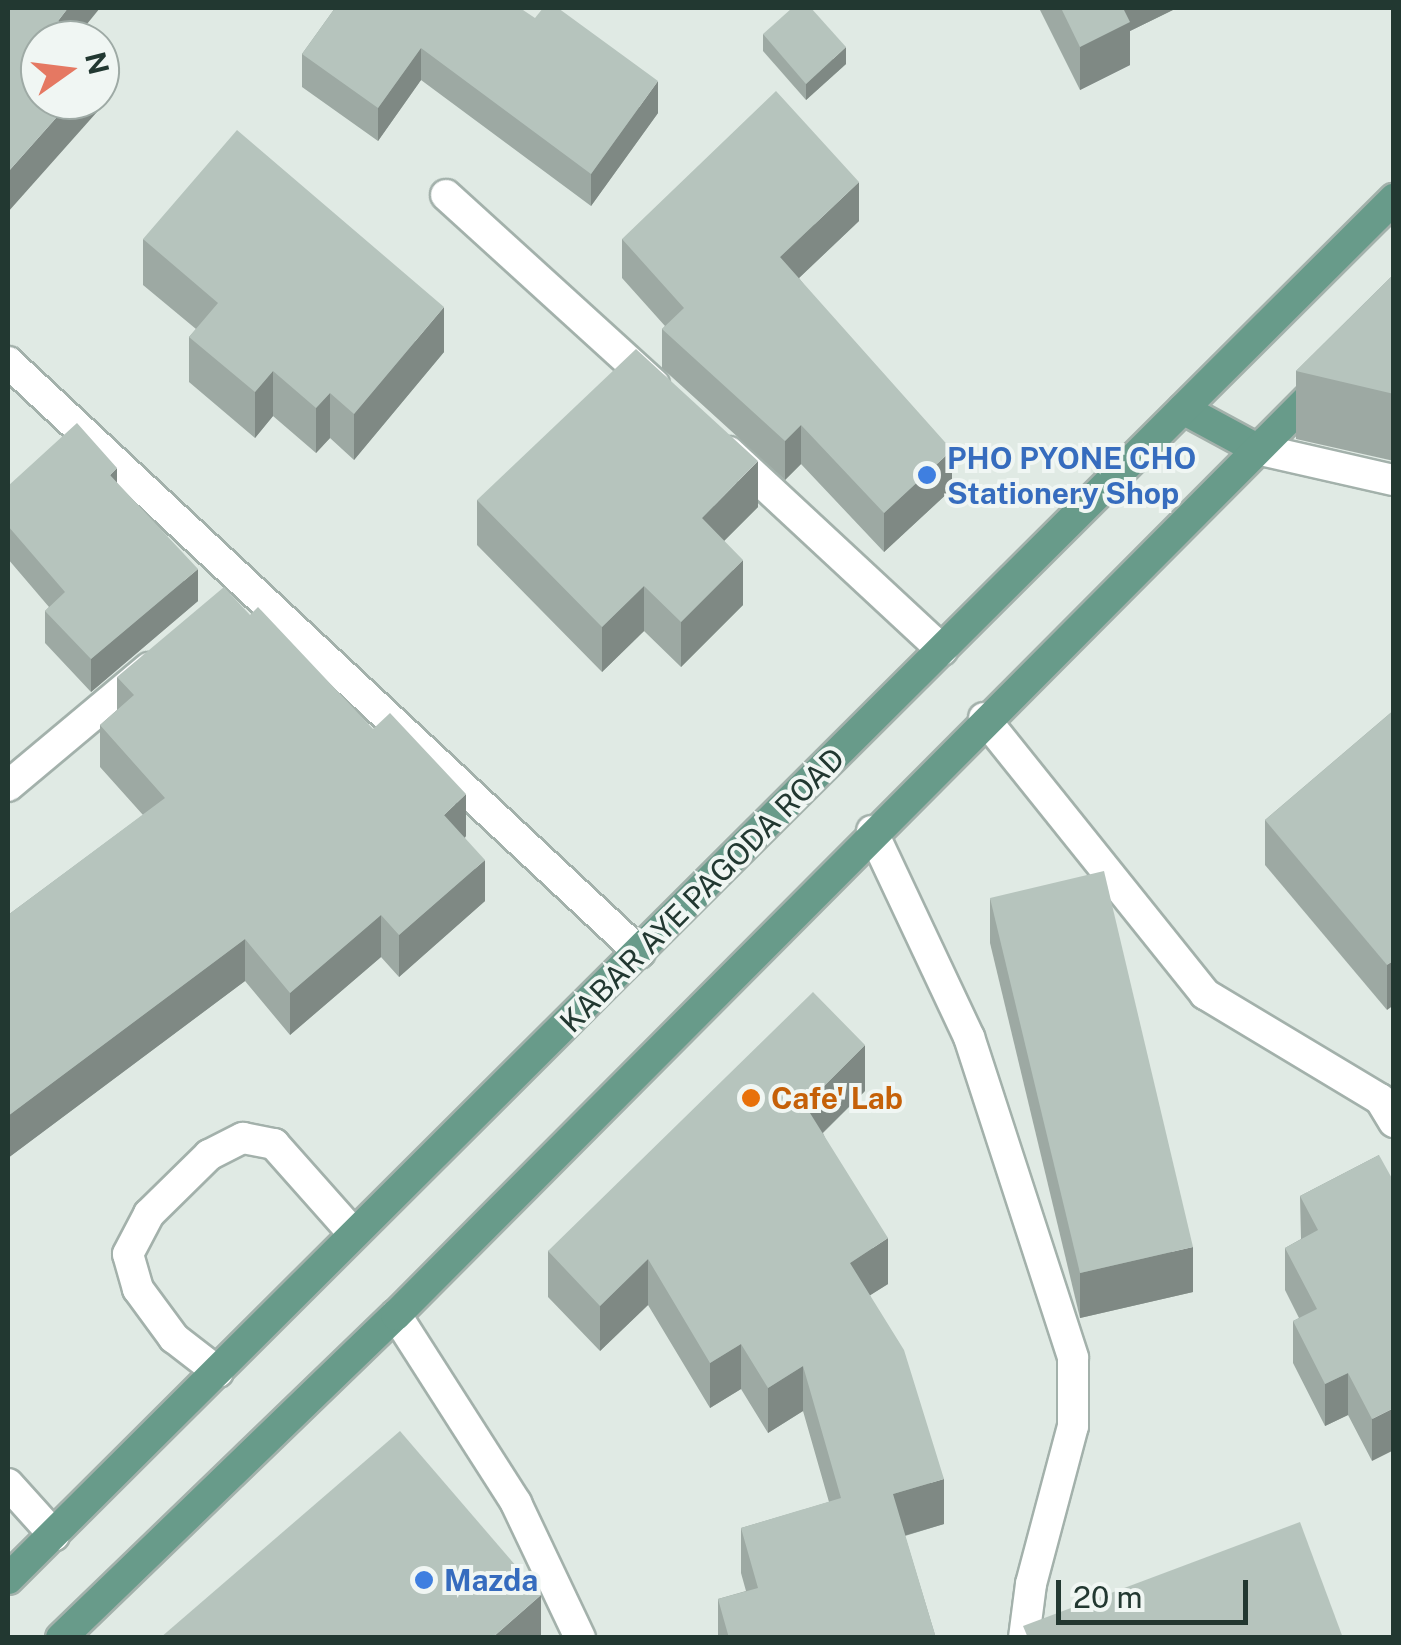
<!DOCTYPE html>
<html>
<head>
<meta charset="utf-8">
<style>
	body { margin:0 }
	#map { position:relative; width:1401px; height:1645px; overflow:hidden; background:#e0eae4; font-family:"Public Sans",sans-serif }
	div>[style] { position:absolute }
	.roads { filter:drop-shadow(2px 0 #a3b1ab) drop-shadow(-2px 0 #a3b1ab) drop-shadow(0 2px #a3b1ab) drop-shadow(0 -2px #a3b1ab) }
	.service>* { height:30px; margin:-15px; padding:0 15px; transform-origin:15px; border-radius:15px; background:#fff }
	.minor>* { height:30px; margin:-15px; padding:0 15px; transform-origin:15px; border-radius:15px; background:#fff }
	.primary>* { height:30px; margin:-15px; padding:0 15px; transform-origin:15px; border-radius:15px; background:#689b8a }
	.wall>* { inset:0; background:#9da9a3 }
	.shaded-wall>* { inset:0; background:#7f8984 }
	.building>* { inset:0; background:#b6c4bd }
	.dots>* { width:28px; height:28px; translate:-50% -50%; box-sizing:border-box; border:5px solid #f0f6f3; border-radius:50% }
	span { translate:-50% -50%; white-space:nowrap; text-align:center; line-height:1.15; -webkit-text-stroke:8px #f0f6f3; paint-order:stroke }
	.shop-label { font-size:30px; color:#366cbe; font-weight:700 }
	.left { translate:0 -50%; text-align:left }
	.street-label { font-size:30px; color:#223831 }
	.food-label { font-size:30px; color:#c56008; font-weight:700 }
	.frame { position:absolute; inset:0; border:10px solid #223831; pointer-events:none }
	.north { position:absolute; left:20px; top:20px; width:100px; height:100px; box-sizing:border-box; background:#f0f6f3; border:2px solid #9eaaa5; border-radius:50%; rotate:76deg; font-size:28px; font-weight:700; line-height:40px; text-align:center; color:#223831 }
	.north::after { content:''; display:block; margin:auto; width:35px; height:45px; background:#e57862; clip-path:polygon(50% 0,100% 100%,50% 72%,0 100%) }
	.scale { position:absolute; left:1056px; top:1580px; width:192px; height:45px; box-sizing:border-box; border:5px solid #223831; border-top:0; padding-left:12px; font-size:30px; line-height:35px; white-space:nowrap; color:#223831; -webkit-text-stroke:8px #f0f6f3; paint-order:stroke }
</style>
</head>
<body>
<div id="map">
	<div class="roads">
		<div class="service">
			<div style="left:8px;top:786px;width:184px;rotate:-39.9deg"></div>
			<div style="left:218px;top:1372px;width:56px;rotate:-142.3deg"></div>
			<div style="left:174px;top:1338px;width:61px;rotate:-126.3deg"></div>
			<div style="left:138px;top:1289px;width:36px;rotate:-106deg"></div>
			<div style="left:128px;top:1254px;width:45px;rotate:-62.3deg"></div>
			<div style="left:149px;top:1214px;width:84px;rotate:-44.5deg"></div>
			<div style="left:209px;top:1155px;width:38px;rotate:-27deg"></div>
			<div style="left:243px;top:1138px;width:32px;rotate:11deg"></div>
			<div style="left:274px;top:1144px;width:119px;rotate:48.4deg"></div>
		</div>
		<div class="minor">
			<div style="left:446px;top:195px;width:281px;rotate:42.3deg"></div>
			<div style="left:8px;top:362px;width:865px;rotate:43.08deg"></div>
			<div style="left:1257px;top:449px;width:140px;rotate:12.8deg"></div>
			<div style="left:729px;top:452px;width:291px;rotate:42.9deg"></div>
			<div style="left:984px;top:718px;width:354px;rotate:51.3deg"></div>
			<div style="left:1205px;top:994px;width:204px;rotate:31deg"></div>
			<div style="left:1380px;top:1099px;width:27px;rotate:59deg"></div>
			<div style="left:872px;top:831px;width:228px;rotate:64.8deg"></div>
			<div style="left:969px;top:1037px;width:337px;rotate:72deg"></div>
			<div style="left:1073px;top:1358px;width:68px;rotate:90deg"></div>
			<div style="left:1073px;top:1426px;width:163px;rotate:104.9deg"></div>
			<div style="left:1031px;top:1584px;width:54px;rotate:97.4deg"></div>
			<div style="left:396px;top:1315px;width:223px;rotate:57.4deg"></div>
			<div style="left:516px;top:1503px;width:149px;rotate:64.6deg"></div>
			<div style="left:8px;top:1484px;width:69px;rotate:48deg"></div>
		</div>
		<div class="primary">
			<div style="left:1183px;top:409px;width:84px;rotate:28.4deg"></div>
			<div style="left:8px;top:1579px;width:1956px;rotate:-44.88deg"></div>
			<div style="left:61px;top:1638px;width:465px;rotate:-44deg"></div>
			<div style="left:396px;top:1315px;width:1317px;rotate:-45.12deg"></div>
		</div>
	</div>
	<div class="wall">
		<div style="clip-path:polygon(335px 8px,658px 113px,591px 206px,421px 80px,378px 141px,302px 87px,302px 54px)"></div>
		<div style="clip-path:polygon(1039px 8px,1177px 8px,1130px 31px,1130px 65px,1080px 90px)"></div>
		<div style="clip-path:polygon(763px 34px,846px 64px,806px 100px,763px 51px)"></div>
		<div style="clip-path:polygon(859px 221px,799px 278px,952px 489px,884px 552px,801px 464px,785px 480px,662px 368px,662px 329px,665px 326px,622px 278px,622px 239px)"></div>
		<div style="clip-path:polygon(143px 239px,444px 352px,354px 460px,330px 438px,316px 453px,273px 416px,255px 438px,189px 382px,189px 337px,196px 329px,143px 285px)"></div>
		<div style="clip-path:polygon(1394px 274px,1394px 461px,1296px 439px,1296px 371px)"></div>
		<div style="clip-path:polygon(117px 483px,198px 601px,91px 692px,45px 643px,45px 611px,49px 607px,8px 559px,8px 486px)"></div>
		<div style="clip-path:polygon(477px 500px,758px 507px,724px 541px,743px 605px,681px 667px,644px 631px,602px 672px,477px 545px)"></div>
		<div style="clip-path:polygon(117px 677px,466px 836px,465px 838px,485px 901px,399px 977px,381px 957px,290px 1035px,245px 981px,8px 1158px,8px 915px,143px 815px,100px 767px,100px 725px,117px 710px)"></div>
		<div style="clip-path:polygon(1394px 710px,1387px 1010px,1265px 865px,1265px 820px)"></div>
		<div style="clip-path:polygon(990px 898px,1193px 1292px,1080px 1318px,990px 943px)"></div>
		<div style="clip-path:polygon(865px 1091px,823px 1133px,888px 1284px,870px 1295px,944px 1524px,905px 1536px,936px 1638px,718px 1638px,718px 1599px,746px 1591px,741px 1573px,741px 1528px,829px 1502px,803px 1411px,768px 1433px,741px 1389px,710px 1408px,648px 1305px,600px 1351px,548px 1297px,548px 1251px)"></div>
		<div style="clip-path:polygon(1379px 1155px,1372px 1461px,1348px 1415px,1325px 1426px,1293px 1363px,1293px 1321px,1299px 1318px,1285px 1290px,1285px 1248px,1301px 1239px,1300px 1196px)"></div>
	</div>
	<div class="shaded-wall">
		<div style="clip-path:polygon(68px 8px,100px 8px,74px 40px,58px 21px)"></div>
		<div style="clip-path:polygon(1116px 8px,1177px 8px,1130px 31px,1130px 65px,1080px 90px,1080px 47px)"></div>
		<div style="clip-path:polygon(846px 47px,846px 64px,806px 100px,806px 84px)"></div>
		<div style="clip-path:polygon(421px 48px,421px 80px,378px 141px,378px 108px)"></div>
		<div style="clip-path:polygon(105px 63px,105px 103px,8px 212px,8px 172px,72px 100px,100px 100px,100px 68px)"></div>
		<div style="clip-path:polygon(658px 81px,658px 113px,591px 206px,591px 174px)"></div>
		<div style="clip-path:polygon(859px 182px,859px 221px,780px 296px,780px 257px)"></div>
		<div style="clip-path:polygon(444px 307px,444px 352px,354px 460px,354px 414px)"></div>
		<div style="clip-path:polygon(273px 371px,273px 416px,255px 438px,255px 392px)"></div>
		<div style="clip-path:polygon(330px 393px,330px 438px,316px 453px,316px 408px)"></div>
		<div style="clip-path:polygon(801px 425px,801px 464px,785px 480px,785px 441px)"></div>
		<div style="clip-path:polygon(952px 450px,952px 489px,884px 552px,884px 513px)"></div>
		<div style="clip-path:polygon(758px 461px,758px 507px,702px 563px,702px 518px)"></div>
		<div style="clip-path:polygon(117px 468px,117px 501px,110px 475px)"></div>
		<div style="clip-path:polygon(743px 560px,743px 605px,681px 667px,681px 622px)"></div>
		<div style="clip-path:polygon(198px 569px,198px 601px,91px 692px,91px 659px)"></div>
		<div style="clip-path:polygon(644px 586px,644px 631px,602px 672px,602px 627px)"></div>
		<div style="clip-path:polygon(466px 794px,466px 836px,444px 857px,444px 815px)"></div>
		<div style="clip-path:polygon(485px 860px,485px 901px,399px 977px,399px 935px)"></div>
		<div style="clip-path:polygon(381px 915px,381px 957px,290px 1035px,290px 993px)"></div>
		<div style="clip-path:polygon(245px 939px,245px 981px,8px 1158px,8px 1116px)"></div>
		<div style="clip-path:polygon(1394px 960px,1394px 1005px,1387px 1010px,1387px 965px)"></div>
		<div style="clip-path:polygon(865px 1045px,865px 1091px,805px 1150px,805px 1105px)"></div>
		<div style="clip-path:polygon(888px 1238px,888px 1284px,850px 1308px,850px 1263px)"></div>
		<div style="clip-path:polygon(1193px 1247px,1193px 1292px,1080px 1318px,1080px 1273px)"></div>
		<div style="clip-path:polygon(648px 1259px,648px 1305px,600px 1351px,600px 1306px)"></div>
		<div style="clip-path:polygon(741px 1344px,741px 1389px,710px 1408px,710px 1363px)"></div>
		<div style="clip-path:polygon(803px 1366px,803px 1411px,768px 1433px,768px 1388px)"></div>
		<div style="clip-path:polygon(1348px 1373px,1348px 1415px,1325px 1426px,1325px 1384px)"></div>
		<div style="clip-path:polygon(1394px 1408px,1394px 1450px,1372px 1461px,1372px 1419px)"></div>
		<div style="clip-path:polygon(944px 1479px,944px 1524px,893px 1539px,893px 1494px)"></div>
		<div style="clip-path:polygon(541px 1595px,541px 1638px,492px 1638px)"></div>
	</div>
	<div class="building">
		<div style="clip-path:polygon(8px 8px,68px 8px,58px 21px,79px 40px,40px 40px,40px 100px,72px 100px,8px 172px)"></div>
		<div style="clip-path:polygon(335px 8px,520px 8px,535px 18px,543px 8px,558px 8px,658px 81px,591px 174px,421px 48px,378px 108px,302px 54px)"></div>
		<div style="clip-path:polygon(792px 8px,811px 8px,846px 47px,806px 84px,763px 34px)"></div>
		<div style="clip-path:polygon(1061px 8px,1123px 8px,1130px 22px,1080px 47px)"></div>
		<div style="clip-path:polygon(776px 91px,859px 182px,780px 257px,952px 450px,884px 513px,801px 425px,785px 441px,662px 329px,684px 308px,622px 239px)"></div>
		<div style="clip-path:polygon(237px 130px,444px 307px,354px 414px,330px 393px,316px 408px,273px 371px,255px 392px,189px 337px,218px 303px,143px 239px)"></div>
		<div style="clip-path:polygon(1394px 274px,1394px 394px,1296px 371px)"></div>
		<div style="clip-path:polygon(636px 349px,758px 461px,702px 518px,743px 560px,681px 622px,644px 586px,602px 627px,477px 500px)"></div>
		<div style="clip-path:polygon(77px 423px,117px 468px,110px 475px,198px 569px,91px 659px,45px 611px,65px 592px,8px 526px,8px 486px)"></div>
		<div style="clip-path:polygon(224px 587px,250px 615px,258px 607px,373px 729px,390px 713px,466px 794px,444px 815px,485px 860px,399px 935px,381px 915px,290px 993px,245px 939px,8px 1116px,8px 915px,165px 798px,100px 725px,134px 695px,117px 677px)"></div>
		<div style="clip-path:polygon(1394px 710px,1394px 960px,1387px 965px,1265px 820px)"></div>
		<div style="clip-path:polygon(1104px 871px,1193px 1247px,1080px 1273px,990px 898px)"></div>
		<div style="clip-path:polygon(813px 992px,865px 1045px,805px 1105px,888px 1238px,850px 1263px,904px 1350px,944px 1479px,893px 1494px,936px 1638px,729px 1638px,718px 1599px,758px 1588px,741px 1528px,841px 1498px,803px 1366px,768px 1388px,741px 1344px,710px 1363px,648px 1259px,600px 1306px,548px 1251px)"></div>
		<div style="clip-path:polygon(1379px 1155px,1394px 1182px,1394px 1408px,1372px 1419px,1348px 1373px,1325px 1384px,1293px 1321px,1317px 1309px,1285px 1248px,1318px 1230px,1300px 1196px)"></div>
		<div style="clip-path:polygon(400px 1431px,541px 1595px,492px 1638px,160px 1638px)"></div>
		<div style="clip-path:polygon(1300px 1522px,1343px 1638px,1028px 1638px,1023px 1626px)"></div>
	</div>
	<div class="dots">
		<div style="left:927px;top:475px;background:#3f7fe0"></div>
		<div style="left:751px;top:1098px;background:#e8710a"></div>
		<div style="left:424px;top:1580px;background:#3f7fe0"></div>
	</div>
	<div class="shop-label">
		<span class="left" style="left:947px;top:475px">PHO PYONE CHO<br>Stationery Shop</span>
		<span class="left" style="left:444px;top:1580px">Mazda</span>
	</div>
	<div class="street-label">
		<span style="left:702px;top:890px;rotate:-45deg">KABAR AYE PAGODA ROAD</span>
	</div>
	<div class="food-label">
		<span class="left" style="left:771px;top:1098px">Cafe' Lab</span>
	</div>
	<div class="frame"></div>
	<div class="north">N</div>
	<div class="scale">20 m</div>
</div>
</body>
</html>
